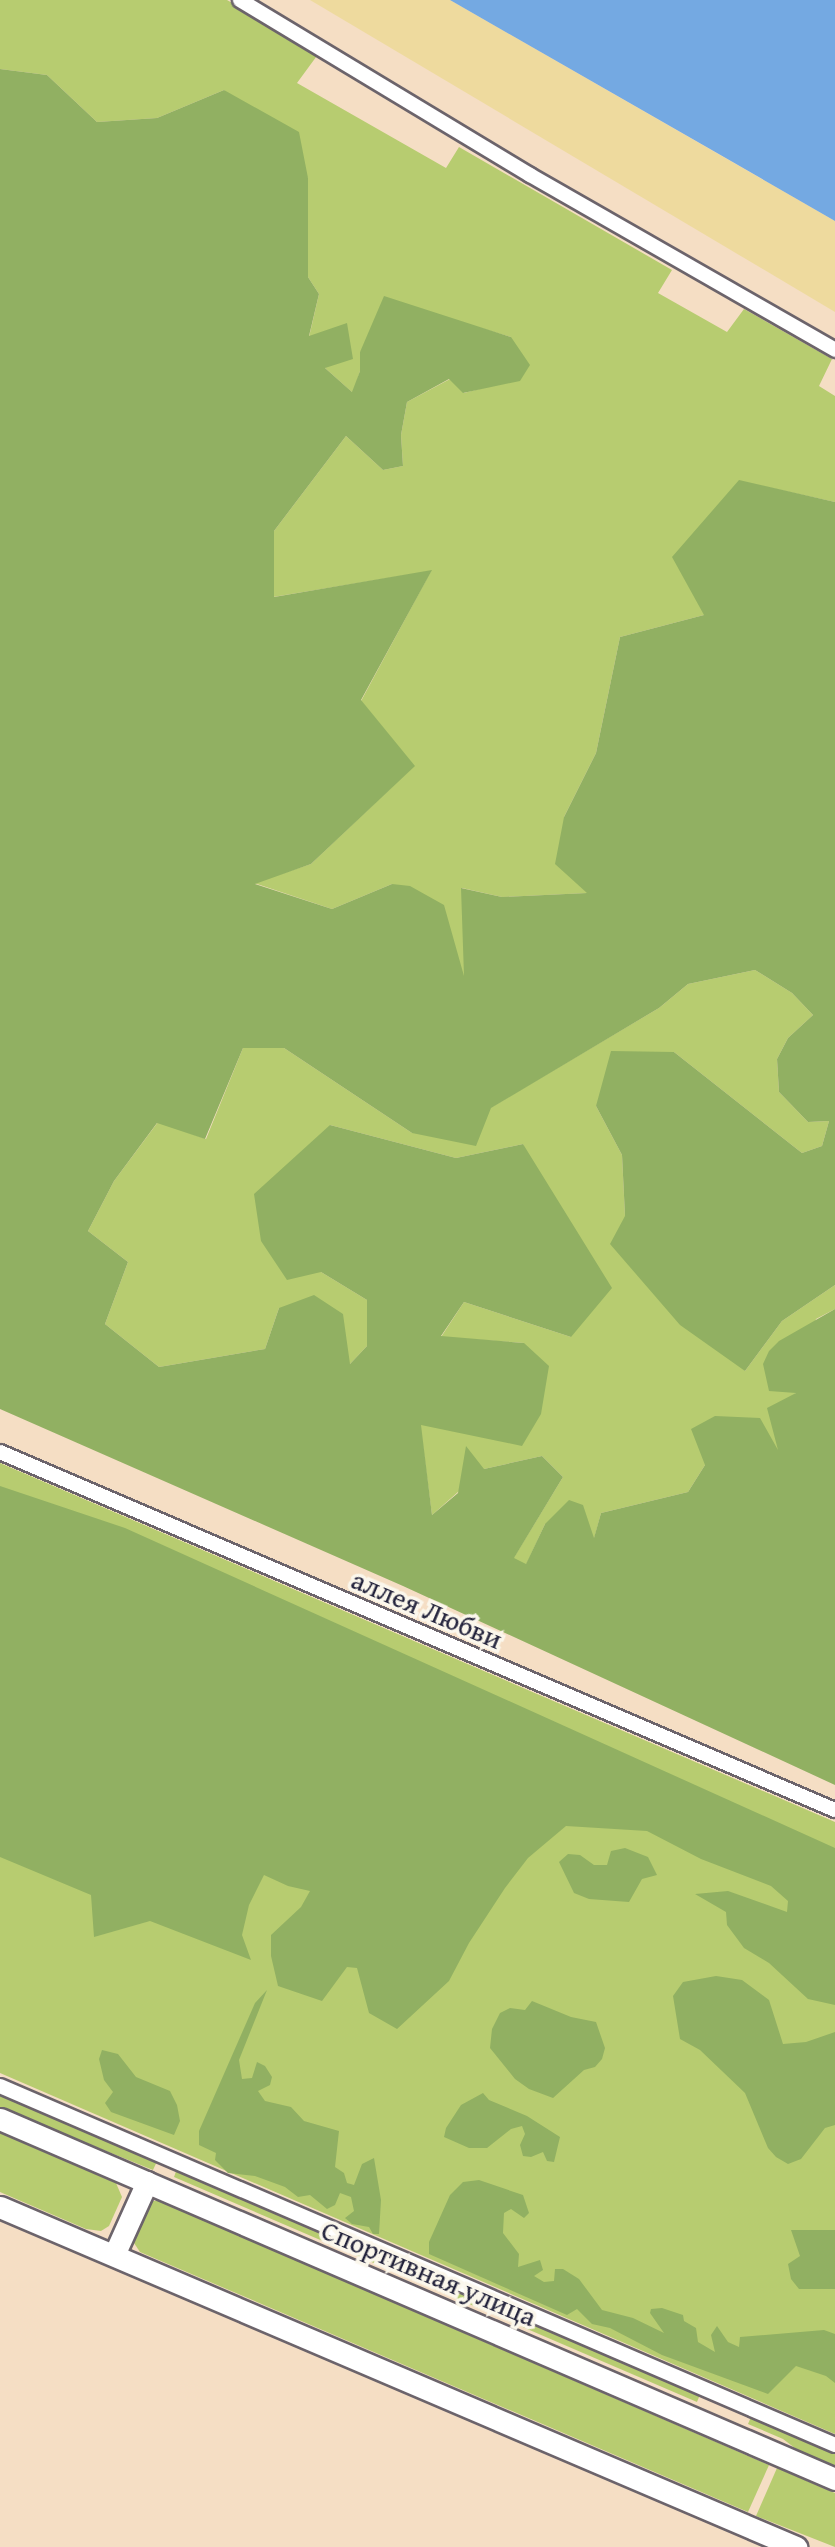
<!DOCTYPE html>
<html>
<head>
<meta charset="utf-8">
<style>
	body { margin:0 }
	#map { position:relative; width:835px; height:2547px; overflow:hidden; background:#f5dec4; font-family:"Gentium Book Plus",serif }
	div>[style] { position:absolute }
	.green>* { inset:0; background:#b7cc70 }
	.forest>* { inset:0; background:#91b062 }
	.sand>* { inset:0; background:#eeda9e }
	.water>* { inset:0; background:#74a9e2 }
	.roads { filter:drop-shadow(2px 0 #6c646b) drop-shadow(-2px 0 #6c646b) drop-shadow(0 2px #6c646b) drop-shadow(0 -2px #6c646b) }
	.minor>* { height:14px; margin:-7px; padding:0 7px; transform-origin:7px; border-radius:7px; background:#fff }
	.primary>* { height:21px; margin:-10.5px; padding:0 10.5px; transform-origin:10.5px; border-radius:10.5px; background:#fff }
	span { translate:-50% -50%; white-space:nowrap; text-align:center; line-height:1.15; -webkit-text-stroke:7px #fbf7ec; paint-order:stroke }
	.street-label { font-size:28px; color:#22223b }
</style>
</head>
<body>
<div id="map">
	<div class="green">
		<div style="clip-path:polygon(0 0,227px 0,319px 53px,297px 83px,446px 168px,459px 147px,672px 270px,658px 293px,727px 332px,744px 309px,832px 359px,819px 386px,835px 396px,835px 502px,739px 481px,704px 615px,620px 637px,596px 753px,564px 817px,588px 893px,502px 897px,462px 888px,465px 980px,392px 884px,332px 909px,254px 883px,311px 864px,414px 766px,361px 701px,431px 571px,273px 597px,274px 531px,346px 436px,383px 470px,403px 466px,401px 435px,407px 402px,450px 379px,464px 393px,487px 387px,511px 337px,454px 320px,360px 352px,360px 371px,353px 393px,325px 368px,347px 324px,309px 337px,319px 294px,308px 277px,308px 178px,224px 90px,157px 118px,97px 122px,47px 75px,0 69px)"></div>
		<div style="clip-path:polygon(755px 970px,792px 993px,813px 1015px,788px 1038px,777px 1059px,779px 1092px,808px 1122px,829px 1121px,822px 1146px,802px 1153px,674px 1052px,596px 1106px,622px 1155px,625px 1216px,745px 1371px,782px 1321px,835px 1285px,835px 1309px,816px 1319px,779px 1454px,705px 1465px,688px 1492px,601px 1513px,594px 1539px,545px 1524px,526px 1565px,513px 1559px,563px 1477px,542px 1456px,484px 1469px,432px 1515px,420px 1424px,524px 1343px,441px 1337px,464px 1302px,571px 1337px,523px 1144px,456px 1158px,330px 1125px,321px 1272px,367px 1300px,367px 1346px,350px 1364px,279px 1308px,265px 1349px,159px 1367px,105px 1324px,128px 1262px,88px 1231px,114px 1181px,158px 1122px,206px 1139px,243px 1048px,284px 1048px,412px 1133px,490px 1108px,659px 1008px,688px 984px)"></div>
		<div style="clip-path:polygon(0 1463px,835px 1822px,835px 2434px,0 2073px)"></div>
		<div style="clip-path:polygon(0 2089px,159px 2157px,153px 2170px,0 2108px)"></div>
		<div style="clip-path:polygon(0 2133px,116px 2183px,122px 2197px,109px 2226px,101px 2231px,86px 2229px,0 2192px)"></div>
		<div style="clip-path:polygon(178px 2166px,701px 2392px,697px 2402px,174px 2177px)"></div>
		<div style="clip-path:polygon(150px 2201px,159px 2201px,769px 2465px,748px 2512px,140px 2252px,132px 2240px)"></div>
		<div style="clip-path:polygon(753px 2412px,835px 2448px,835px 2470px,808px 2458px,783px 2439px,748px 2424px)"></div>
		<div style="clip-path:polygon(777px 2468px,835px 2493px,835px 2547px,756px 2516px)"></div>
	</div>
	<div class="forest">
		<div style="clip-path:polygon(0 69px,47px 75px,97px 122px,157px 118px,224px 90px,299px 132px,308px 178px,308px 277px,319px 294px,309px 336px,347px 323px,353px 359px,325px 368px,352px 392px,360px 371px,360px 352px,384px 296px,511px 337px,530px 365px,520px 381px,463px 393px,449px 379px,407px 402px,401px 435px,403px 466px,383px 470px,346px 436px,274px 531px,274px 597px,432px 570px,361px 700px,415px 766px,311px 864px,255px 884px,332px 909px,392px 884px,410px 886px,444px 905px,464px 976px,461px 888px,502px 897px,587px 893px,555px 864px,564px 817px,596px 753px,620px 637px,704px 615px,672px 557px,739px 480px,835px 502px,835px 1285px,782px 1321px,745px 1371px,680px 1325px,610px 1244px,625px 1216px,622px 1155px,596px 1106px,611px 1051px,674px 1052px,802px 1153px,822px 1146px,829px 1121px,808px 1122px,779px 1092px,777px 1059px,788px 1038px,813px 1015px,792px 993px,755px 970px,688px 984px,659px 1008px,491px 1108px,476px 1146px,412px 1133px,284px 1048px,243px 1048px,205px 1139px,157px 1123px,114px 1181px,88px 1231px,128px 1262px,105px 1324px,159px 1367px,265px 1349px,279px 1308px,314px 1295px,343px 1314px,350px 1364px,367px 1346px,367px 1300px,321px 1272px,287px 1280px,261px 1241px,254px 1194px,330px 1125px,456px 1158px,523px 1144px,612px 1288px,571px 1337px,464px 1302px,441px 1336px,524px 1343px,549px 1366px,541px 1414px,522px 1446px,421px 1425px,432px 1515px,458px 1493px,466px 1446px,484px 1469px,542px 1456px,563px 1477px,514px 1558px,526px 1564px,545px 1524px,569px 1500px,583px 1505px,594px 1538px,601px 1513px,688px 1492px,705px 1465px,691px 1429px,715px 1416px,760px 1418px,778px 1450px,767px 1408px,796px 1393px,769px 1391px,763px 1364px,769px 1351px,779px 1341px,835px 1309px,835px 1785px,403px 1586px,0 1409px)"></div>
		<div style="clip-path:polygon(0 1486px,125px 1528px,835px 1848px,835px 2005px,808px 1999px,769px 1963px,744px 1948px,727px 1925px,726px 1912px,695px 1894px,728px 1891px,787px 1912px,788px 1901px,771px 1886px,701px 1859px,647px 1831px,566px 1826px,528px 1858px,505px 1888px,469px 1943px,449px 1981px,397px 2029px,369px 2013px,357px 1968px,347px 1967px,322px 2001px,278px 1986px,271px 1956px,271px 1935px,301px 1907px,310px 1891px,288px 1886px,264px 1875px,249px 1905px,242px 1935px,251px 1960px,150px 1921px,94px 1937px,91px 1895px,0 1857px)"></div>
		<div style="clip-path:polygon(625px 1848px,648px 1857px,657px 1875px,642px 1879px,629px 1902px,589px 1899px,574px 1893px,559px 1862px,568px 1854px,580px 1855px,594px 1865px,607px 1865px,611px 1851px)"></div>
		<div style="clip-path:polygon(716px 1976px,742px 1980px,769px 2000px,783px 2044px,806px 2042px,835px 2032px,835px 2125px,825px 2128px,801px 2159px,788px 2164px,776px 2157px,768px 2148px,745px 2093px,700px 2050px,680px 2039px,673px 1996px,683px 1982px)"></div>
		<div style="clip-path:polygon(267px 1990px,239px 2060px,242px 2079px,252px 2078px,257px 2062px,265px 2066px,272px 2077px,270px 2085px,258px 2091px,265px 2101px,291px 2107px,304px 2121px,339px 2131px,335px 2167px,344px 2173px,347px 2183px,354px 2185px,362px 2164px,374px 2158px,381px 2200px,379px 2234px,373px 2234px,369px 2227px,352px 2224px,345px 2218px,354px 2211px,351px 2197px,340px 2193px,335px 2205px,327px 2209px,310px 2195px,298px 2197px,285px 2187px,255px 2176px,228px 2173px,215px 2160px,216px 2153px,199px 2145px,199px 2131px,255px 2003px)"></div>
		<div style="clip-path:polygon(532px 2001px,571px 2017px,596px 2022px,605px 2048px,602px 2059px,595px 2067px,584px 2070px,553px 2098px,529px 2089px,515px 2079px,490px 2048px,492px 2029px,500px 2013px,510px 2008px,525px 2010px)"></div>
		<div style="clip-path:polygon(102px 2050px,118px 2054px,136px 2077px,170px 2091px,177px 2105px,180px 2121px,174px 2135px,111px 2112px,105px 2103px,113px 2092px,104px 2080px,99px 2059px)"></div>
		<div style="clip-path:polygon(483px 2093px,489px 2100px,527px 2116px,560px 2137px,554px 2162px,547px 2161px,543px 2152px,531px 2157px,523px 2156px,520px 2145px,525px 2134px,522px 2126px,511px 2129px,487px 2148px,469px 2148px,444px 2137px,446px 2128px,461px 2105px)"></div>
		<div style="clip-path:polygon(479px 2180px,523px 2195px,529px 2213px,524px 2218px,511px 2209px,504px 2213px,503px 2233px,519px 2254px,518px 2267px,540px 2260px,543px 2270px,534px 2276px,544px 2282px,554px 2281px,555px 2269px,563px 2269px,579px 2279px,602px 2310px,633px 2318px,664px 2333px,650px 2313px,651px 2309px,662px 2308px,683px 2315px,684px 2321px,696px 2328px,698px 2342px,715px 2352px,711px 2335px,717px 2326px,728px 2342px,739px 2347px,740px 2337px,824px 2330px,835px 2334px,835px 2383px,826px 2376px,796px 2366px,768px 2394px,662px 2355px,610px 2328px,592px 2324px,577px 2309px,567px 2315px,429px 2254px,429px 2242px,450px 2195px,463px 2182px)"></div>
		<div style="clip-path:polygon(791px 2230px,835px 2230px,835px 2289px,799px 2289px,791px 2279px,788px 2264px,800px 2256px)"></div>
	</div>
	<div class="sand">
		<div style="clip-path:polygon(310px 0,450px 0,835px 221px,835px 312px)"></div>
	</div>
	<div class="water">
		<div style="clip-path:polygon(450px 0,835px 0,835px 221px,724px 157px)"></div>
	</div>
	<div class="roads">
		<div class="minor">
			<div style="left:240px;top:0;width:339px;rotate:31.1deg"></div>
			<div style="left:530px;top:175px;width:352px;rotate:29.8deg"></div>
			<div style="left:0;top:1452px;width:909px;rotate:23.21deg"></div>
			<div style="left:0;top:2086px;width:909px;rotate:23.26deg"></div>
		</div>
		<div class="primary">
			<div style="left:0;top:2119px;width:909px;rotate:23.32deg"></div>
			<div style="left:0;top:2207px;width:866px;rotate:23.13deg"></div>
			<div style="left:114px;top:2255px;width:80px;rotate:-65.7deg"></div>
		</div>
	</div>
	<div class="street-label">
		<span style="left:427px;top:1609px;rotate:23deg">аллея Любви</span>
		<span style="left:429px;top:2273px;rotate:23deg">Спортивная улица</span>
	</div>
</div>
</body>
</html>
